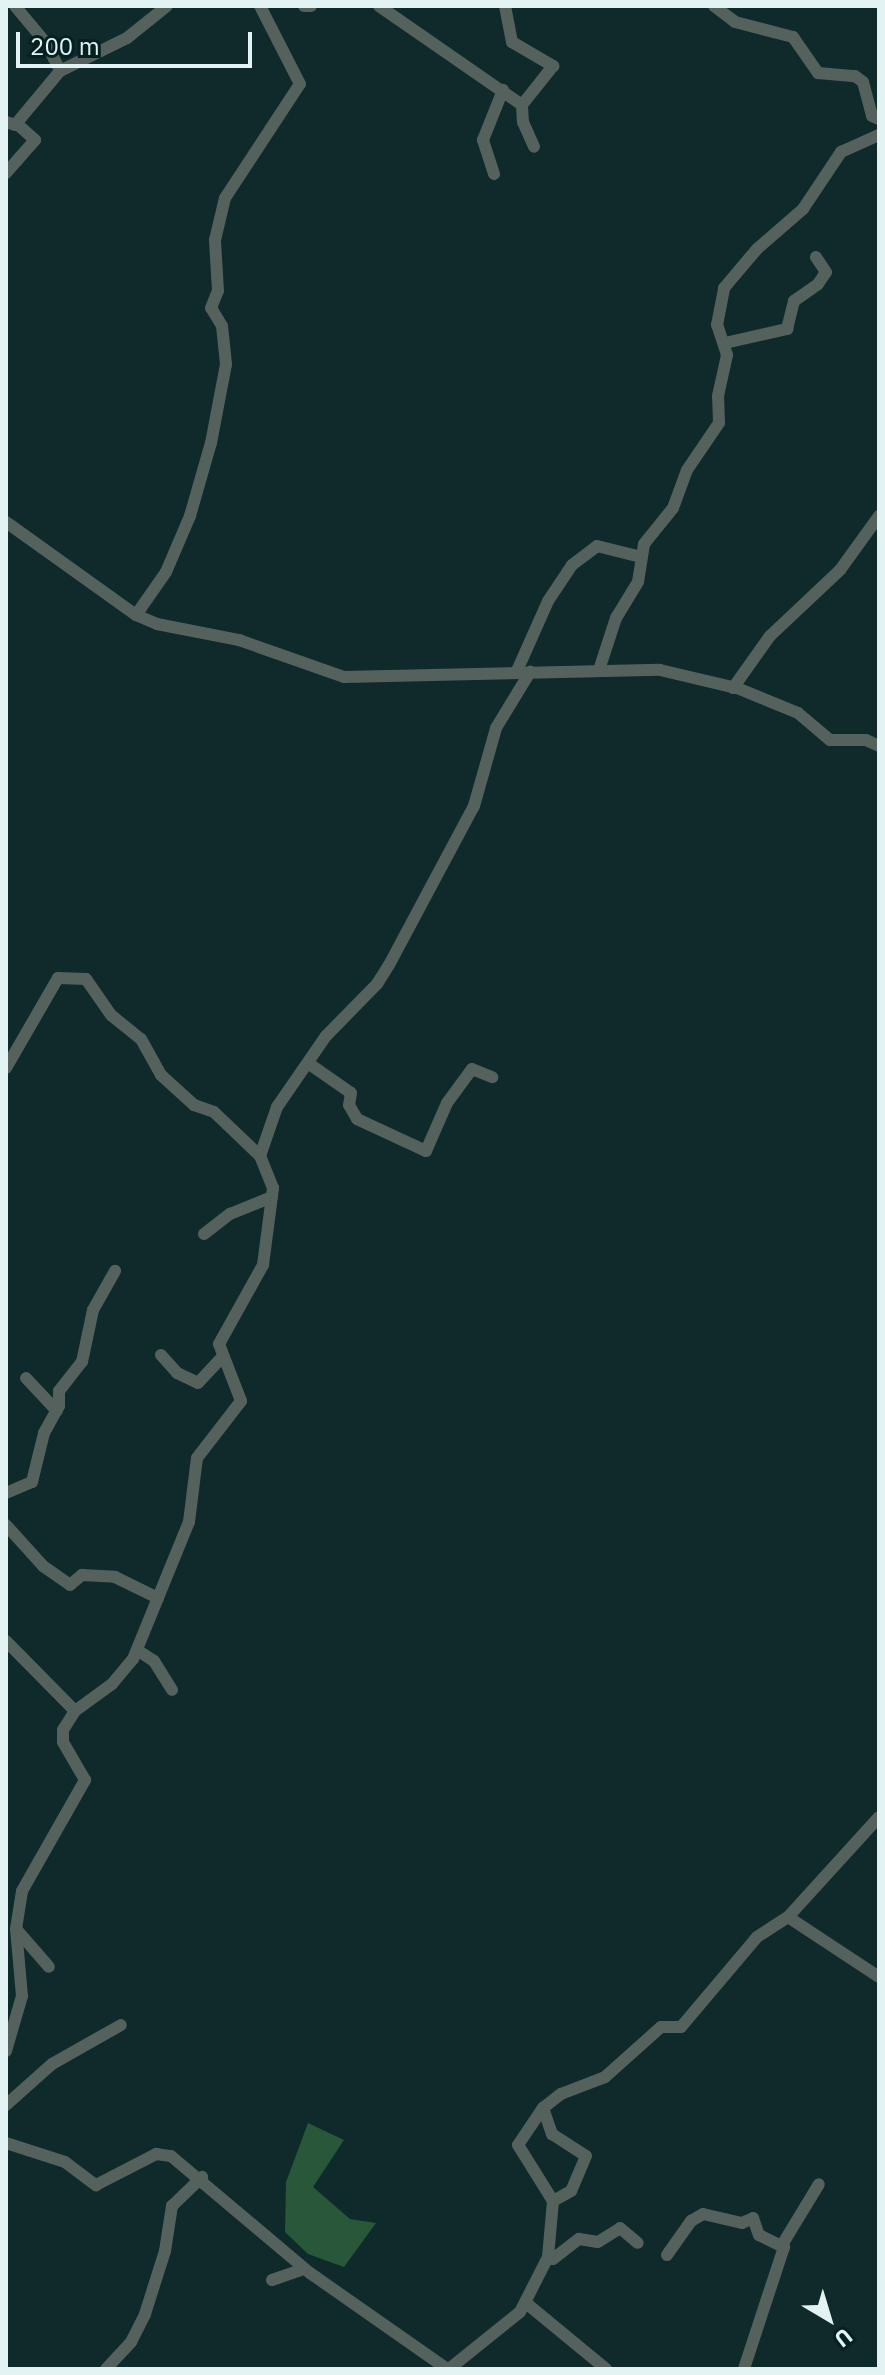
<!DOCTYPE html>
<html>
<head>
<meta charset="utf-8">
<style>
	body { margin:0 }
	#map { position:relative; width:885px; height:2375px; overflow:hidden; background:#0e2a2a; font-family:"IBM Plex Sans",sans-serif }
	div>[style] { position:absolute }
	.green>* { inset:0; background:#29573a }
	.minor>* { height:12px; margin:-6px; padding:0 6px; transform-origin:6px; border-radius:6px; background:#55615d }
	span { translate:-50% -50%; white-space:nowrap; text-align:center; line-height:1.15; -webkit-text-stroke:6px #042021; paint-order:stroke }
	.frame { position:absolute; inset:0; border:8px solid #e3f2f2; pointer-events:none }
	.north { position:absolute; left:789px; top:2279px; width:80px; height:80px; -webkit-text-stroke:6px #042021; paint-order:stroke; rotate:142deg; font-size:22px; font-weight:700; line-height:32px; text-align:center; color:#e3f2f2 }
	.north::after { content:''; display:block; margin:auto; width:28px; height:36px; background:#e3f2f2; clip-path:polygon(50% 0,100% 100%,50% 72%,0 100%) }
	.scale { position:absolute; left:16px; top:32px; width:236px; height:36px; box-sizing:border-box; border:4px solid #e3f2f2; border-top:0; padding-left:10px; font-size:24px; line-height:28px; white-space:nowrap; color:#e3f2f2; -webkit-text-stroke:6px #042021; paint-order:stroke }
</style>
</head>
<body>
<div id="map">
	<div class="green">
		<div style="clip-path:polygon(308px 2123px,344px 2140px,313px 2187px,350px 2219px,376px 2223px,344px 2267px,308px 2254px,285px 2232px,286px 2182px)"></div>
	</div>
	<div class="minor">
		<div style="left:15px;top:6px;width:48px;rotate:50deg"></div>
		<div style="left:46px;top:43px;width:31px;rotate:63deg"></div>
		<div style="left:304px;top:6px;width:7px"></div>
		<div style="left:379px;top:6px;width:174px;rotate:34.7deg"></div>
		<div style="left:505px;top:6px;width:37px;rotate:79deg"></div>
		<div style="left:512px;top:42px;width:48px;rotate:30.3deg"></div>
		<div style="left:553px;top:66px;width:50px;rotate:128.5deg"></div>
		<div style="left:522px;top:105px;width:17px;rotate:87deg"></div>
		<div style="left:523px;top:122px;width:27px;rotate:66deg"></div>
		<div style="left:714px;top:6px;width:26px;rotate:37deg"></div>
		<div style="left:735px;top:22px;width:60px;rotate:14.5deg"></div>
		<div style="left:793px;top:37px;width:44px;rotate:55.2deg"></div>
		<div style="left:818px;top:73px;width:37px;rotate:5deg"></div>
		<div style="left:855px;top:76px;width:10px;rotate:37deg"></div>
		<div style="left:863px;top:82px;width:35px;rotate:75deg"></div>
		<div style="left:872px;top:116px;width:8px;rotate:23deg"></div>
		<div style="left:6px;top:122px;width:9px;rotate:18deg"></div>
		<div style="left:15px;top:125px;width:70px;rotate:-50.2deg"></div>
		<div style="left:60px;top:71px;width:75px;rotate:-26.2deg"></div>
		<div style="left:127px;top:38px;width:51px;rotate:-38.7deg"></div>
		<div style="left:6px;top:173px;width:44px;rotate:-48.7deg"></div>
		<div style="left:35px;top:140px;width:24px;rotate:-138deg"></div>
		<div style="left:494px;top:174px;width:36px;rotate:-108deg"></div>
		<div style="left:483px;top:140px;width:54px;rotate:-68.2deg"></div>
		<div style="left:725px;top:343px;width:64px;rotate:-12.7deg"></div>
		<div style="left:787px;top:329px;width:29px;rotate:-76deg"></div>
		<div style="left:794px;top:301px;width:29px;rotate:-35deg"></div>
		<div style="left:818px;top:284px;width:14px;rotate:-56deg"></div>
		<div style="left:826px;top:272px;width:18px;rotate:-124deg"></div>
		<div style="left:6px;top:522px;width:160px;rotate:35.6deg"></div>
		<div style="left:136px;top:615px;width:23px;rotate:23deg"></div>
		<div style="left:157px;top:624px;width:84px;rotate:11deg"></div>
		<div style="left:239px;top:640px;width:111px;rotate:19.4deg"></div>
		<div style="left:344px;top:677px;width:316px;rotate:-1.3deg"></div>
		<div style="left:660px;top:670px;width:79px;rotate:13.2deg"></div>
		<div style="left:737px;top:688px;width:66px;rotate:22.3deg"></div>
		<div style="left:798px;top:713px;width:42px;rotate:40.2deg"></div>
		<div style="left:830px;top:740px;width:36px"></div>
		<div style="left:866px;top:740px;width:14px;rotate:25deg"></div>
		<div style="left:136px;top:615px;width:52px;rotate:-55.1deg"></div>
		<div style="left:166px;top:572px;width:61px;rotate:-66.8deg"></div>
		<div style="left:190px;top:516px;width:76px;rotate:-74deg"></div>
		<div style="left:211px;top:443px;width:80px;rotate:-79.2deg"></div>
		<div style="left:226px;top:364px;width:38px;rotate:-96deg"></div>
		<div style="left:222px;top:326px;width:21px;rotate:-121deg"></div>
		<div style="left:211px;top:308px;width:18px;rotate:-68deg"></div>
		<div style="left:218px;top:291px;width:51px;rotate:-93.4deg"></div>
		<div style="left:215px;top:240px;width:43px;rotate:-76.6deg"></div>
		<div style="left:225px;top:198px;width:136px;rotate:-56.7deg"></div>
		<div style="left:300px;top:84px;width:88px;rotate:-117.1deg"></div>
		<div style="left:599px;top:670px;width:55px;rotate:-71.9deg"></div>
		<div style="left:616px;top:618px;width:42px;rotate:-58.6deg"></div>
		<div style="left:638px;top:582px;width:38px;rotate:-81deg"></div>
		<div style="left:644px;top:544px;width:46px;rotate:-51.1deg"></div>
		<div style="left:673px;top:508px;width:40px;rotate:-69.8deg"></div>
		<div style="left:687px;top:470px;width:57px;rotate:-55.8deg"></div>
		<div style="left:719px;top:423px;width:27px;rotate:-92deg"></div>
		<div style="left:718px;top:396px;width:42px;rotate:-77.6deg"></div>
		<div style="left:727px;top:355px;width:32px;rotate:-108deg"></div>
		<div style="left:717px;top:325px;width:38px;rotate:-79deg"></div>
		<div style="left:724px;top:288px;width:51px;rotate:-49.8deg"></div>
		<div style="left:757px;top:249px;width:61px;rotate:-41deg"></div>
		<div style="left:803px;top:209px;width:69px;rotate:-56.3deg"></div>
		<div style="left:841px;top:152px;width:42px;rotate:-24.1deg"></div>
		<div style="left:516px;top:673px;width:79px;rotate:-66deg"></div>
		<div style="left:548px;top:601px;width:43px;rotate:-56.3deg"></div>
		<div style="left:572px;top:565px;width:31px;rotate:-37deg"></div>
		<div style="left:597px;top:546px;width:45px;rotate:14deg"></div>
		<div style="left:733px;top:688px;width:64px;rotate:-54.6deg"></div>
		<div style="left:770px;top:636px;width:96px;rotate:-43.3deg"></div>
		<div style="left:840px;top:570px;width:67px;rotate:-54.2deg"></div>
		<div style="left:308px;top:1063px;width:52px;rotate:34.9deg"></div>
		<div style="left:351px;top:1093px;width:12px;rotate:99deg"></div>
		<div style="left:349px;top:1105px;width:16px;rotate:60deg"></div>
		<div style="left:357px;top:1119px;width:76px;rotate:24.9deg"></div>
		<div style="left:426px;top:1151px;width:52px;rotate:-66.4deg"></div>
		<div style="left:447px;top:1103px;width:42px;rotate:-53.7deg"></div>
		<div style="left:472px;top:1069px;width:22px;rotate:22deg"></div>
		<div style="left:6px;top:1068px;width:104px;rotate:-60deg"></div>
		<div style="left:58px;top:978px;width:28px;rotate:2deg"></div>
		<div style="left:86px;top:979px;width:44px;rotate:55.2deg"></div>
		<div style="left:111px;top:1015px;width:38px;rotate:39deg"></div>
		<div style="left:141px;top:1039px;width:41px;rotate:60.9deg"></div>
		<div style="left:161px;top:1075px;width:45px;rotate:42.3deg"></div>
		<div style="left:194px;top:1105px;width:21px;rotate:19deg"></div>
		<div style="left:214px;top:1112px;width:64px;rotate:43.7deg"></div>
		<div style="left:204px;top:1234px;width:33px;rotate:-38deg"></div>
		<div style="left:230px;top:1214px;width:45px;rotate:-22deg"></div>
		<div style="left:161px;top:1355px;width:24px;rotate:48deg"></div>
		<div style="left:177px;top:1373px;width:23px;rotate:25deg"></div>
		<div style="left:198px;top:1383px;width:34px;rotate:-47deg"></div>
		<div style="left:26px;top:1378px;width:45px;rotate:46.8deg"></div>
		<div style="left:6px;top:1493px;width:28px;rotate:-23deg"></div>
		<div style="left:32px;top:1482px;width:50px;rotate:-76.2deg"></div>
		<div style="left:44px;top:1433px;width:31px;rotate:-61deg"></div>
		<div style="left:59px;top:1406px;width:15px;rotate:-90deg"></div>
		<div style="left:59px;top:1391px;width:37px;rotate:-52deg"></div>
		<div style="left:82px;top:1362px;width:53px;rotate:-78.1deg"></div>
		<div style="left:93px;top:1310px;width:45px;rotate:-60.6deg"></div>
		<div style="left:6px;top:1525px;width:55px;rotate:47.9deg"></div>
		<div style="left:43px;top:1566px;width:33px;rotate:35deg"></div>
		<div style="left:70px;top:1585px;width:16px;rotate:-40deg"></div>
		<div style="left:82px;top:1575px;width:33px;rotate:3deg"></div>
		<div style="left:115px;top:1577px;width:48px;rotate:26deg"></div>
		<div style="left:6px;top:1641px;width:98px;rotate:45.4deg"></div>
		<div style="left:137px;top:1650px;width:20px;rotate:33deg"></div>
		<div style="left:154px;top:1661px;width:34px;rotate:58deg"></div>
		<div style="left:788px;top:1917px;width:109px;rotate:33.4deg"></div>
		<div style="left:16px;top:1929px;width:50px;rotate:49deg"></div>
		<div style="left:6px;top:2051px;width:57px;rotate:-73.8deg"></div>
		<div style="left:22px;top:1996px;width:67px;rotate:-95.1deg"></div>
		<div style="left:16px;top:1929px;width:38px;rotate:-81deg"></div>
		<div style="left:22px;top:1891px;width:128px;rotate:-60.4deg"></div>
		<div style="left:85px;top:1780px;width:44px;rotate:-120.1deg"></div>
		<div style="left:63px;top:1742px;width:12px;rotate:-90deg"></div>
		<div style="left:63px;top:1730px;width:22px;rotate:-58deg"></div>
		<div style="left:75px;top:1711px;width:46px;rotate:-36.1deg"></div>
		<div style="left:112px;top:1684px;width:33px;rotate:-50deg"></div>
		<div style="left:133px;top:1659px;width:148px;rotate:-67.8deg"></div>
		<div style="left:189px;top:1522px;width:64px;rotate:-82.9deg"></div>
		<div style="left:197px;top:1458px;width:72px;rotate:-52.3deg"></div>
		<div style="left:241px;top:1401px;width:61px;rotate:-111.1deg"></div>
		<div style="left:219px;top:1344px;width:90px;rotate:-60.9deg"></div>
		<div style="left:263px;top:1265px;width:78px;rotate:-82.6deg"></div>
		<div style="left:273px;top:1188px;width:35px;rotate:-112deg"></div>
		<div style="left:260px;top:1156px;width:52px;rotate:-70.9deg"></div>
		<div style="left:277px;top:1107px;width:86px;rotate:-55.4deg"></div>
		<div style="left:326px;top:1036px;width:73px;rotate:-45.6deg"></div>
		<div style="left:377px;top:984px;width:22px;rotate:-58deg"></div>
		<div style="left:389px;top:965px;width:180px;rotate:-61.9deg"></div>
		<div style="left:474px;top:806px;width:81px;rotate:-74.2deg"></div>
		<div style="left:496px;top:728px;width:66px;rotate:-58.7deg"></div>
		<div style="left:6px;top:2105px;width:62px;rotate:-41.7deg"></div>
		<div style="left:52px;top:2064px;width:79px;rotate:-29.5deg"></div>
		<div style="left:543px;top:2108px;width:28px;rotate:71deg"></div>
		<div style="left:552px;top:2134px;width:40px;rotate:32.9deg"></div>
		<div style="left:586px;top:2156px;width:38px;rotate:113deg"></div>
		<div style="left:571px;top:2191px;width:21px;rotate:151deg"></div>
		<div style="left:6px;top:2143px;width:62px;rotate:17.9deg"></div>
		<div style="left:65px;top:2162px;width:39px;rotate:37deg"></div>
		<div style="left:96px;top:2185px;width:68px;rotate:-27.3deg"></div>
		<div style="left:156px;top:2154px;width:15px;rotate:8deg"></div>
		<div style="left:171px;top:2156px;width:182px;rotate:40.1deg"></div>
		<div style="left:310px;top:2273px;width:167px;rotate:35deg"></div>
		<div style="left:782px;top:2245px;width:71px;rotate:-58.8deg"></div>
		<div style="left:667px;top:2255px;width:42px;rotate:-54.8deg"></div>
		<div style="left:691px;top:2221px;width:14px;rotate:-30deg"></div>
		<div style="left:703px;top:2214px;width:40px;rotate:13deg"></div>
		<div style="left:742px;top:2223px;width:12px;rotate:-24deg"></div>
		<div style="left:753px;top:2218px;width:18px;rotate:71deg"></div>
		<div style="left:759px;top:2235px;width:28px;rotate:26deg"></div>
		<div style="left:784px;top:2247px;width:128px;rotate:108.2deg"></div>
		<div style="left:548px;top:2257px;width:5px;rotate:22deg"></div>
		<div style="left:553px;top:2259px;width:33px;rotate:-38deg"></div>
		<div style="left:579px;top:2239px;width:19px;rotate:9deg"></div>
		<div style="left:598px;top:2242px;width:26px;rotate:-32deg"></div>
		<div style="left:620px;top:2228px;width:23px;rotate:40deg"></div>
		<div style="left:272px;top:2280px;width:34px;rotate:-19deg"></div>
		<div style="left:526px;top:2303px;width:104px;rotate:39.5deg"></div>
		<div style="left:106px;top:2369px;width:37px;rotate:-47deg"></div>
		<div style="left:131px;top:2342px;width:31px;rotate:-63deg"></div>
		<div style="left:145px;top:2314px;width:66px;rotate:-72.4deg"></div>
		<div style="left:165px;top:2251px;width:46px;rotate:-81.2deg"></div>
		<div style="left:172px;top:2206px;width:42px;rotate:-44deg"></div>
		<div style="left:449px;top:2369px;width:91px;rotate:-38.8deg"></div>
		<div style="left:520px;top:2312px;width:62px;rotate:-63deg"></div>
		<div style="left:548px;top:2257px;width:56px;rotate:-84.9deg"></div>
		<div style="left:553px;top:2201px;width:66px;rotate:-122deg"></div>
		<div style="left:518px;top:2145px;width:45px;rotate:-56deg"></div>
		<div style="left:543px;top:2108px;width:23px;rotate:-38deg"></div>
		<div style="left:561px;top:2094px;width:47px;rotate:-21.1deg"></div>
		<div style="left:605px;top:2077px;width:75px;rotate:-41.8deg"></div>
		<div style="left:661px;top:2027px;width:20px"></div>
		<div style="left:681px;top:2027px;width:118px;rotate:-49.8deg"></div>
		<div style="left:757px;top:1937px;width:37px;rotate:-33deg"></div>
		<div style="left:788px;top:1917px;width:135px;rotate:-47.7deg"></div>
	</div>
	<div class="frame"></div>
	<div class="north">U</div>
	<div class="scale">200 m</div>
</div>
</body>
</html>
